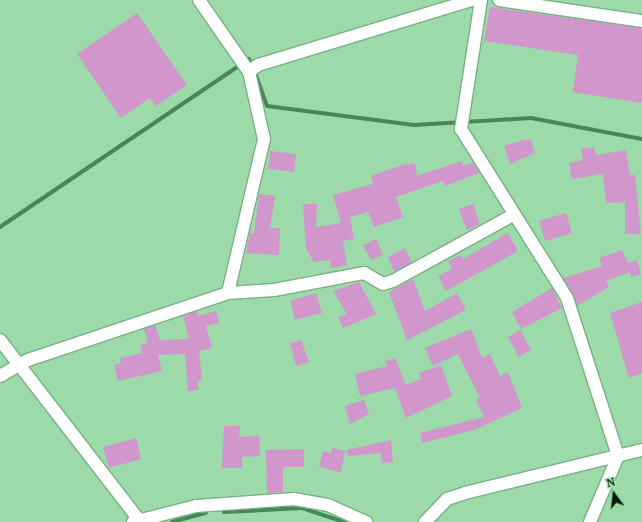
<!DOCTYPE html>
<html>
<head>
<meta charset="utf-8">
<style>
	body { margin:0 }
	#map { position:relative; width:642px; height:522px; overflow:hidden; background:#9cdaa9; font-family:"PT Serif",serif }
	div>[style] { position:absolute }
	.stream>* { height:4px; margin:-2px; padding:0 2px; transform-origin:2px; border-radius:2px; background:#488758 }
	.building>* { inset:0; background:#d196cb }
	.roads { filter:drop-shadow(1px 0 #75b182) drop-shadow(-1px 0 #75b182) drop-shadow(0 1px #75b182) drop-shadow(0 -1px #75b182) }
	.street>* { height:12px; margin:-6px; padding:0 6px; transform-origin:6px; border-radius:6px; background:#fff }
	span { translate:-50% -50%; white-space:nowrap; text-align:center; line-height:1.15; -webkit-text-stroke:3px #a8e7b5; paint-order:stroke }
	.north { position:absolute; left:594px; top:474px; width:40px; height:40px; -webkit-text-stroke:3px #a8e7b5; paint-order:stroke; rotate:345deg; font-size:11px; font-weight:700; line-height:16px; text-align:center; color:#051e0c }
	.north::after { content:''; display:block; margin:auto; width:14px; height:18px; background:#051e0c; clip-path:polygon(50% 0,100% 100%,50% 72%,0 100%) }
</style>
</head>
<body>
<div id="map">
	<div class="stream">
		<div style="left:255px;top:73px;width:35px;rotate:70deg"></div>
		<div style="left:267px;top:106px;width:148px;rotate:7.4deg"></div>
		<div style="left:414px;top:125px;width:117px;rotate:-3.4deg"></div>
		<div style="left:531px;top:118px;width:113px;rotate:10.7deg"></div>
		<div style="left:0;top:227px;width:300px;rotate:-34deg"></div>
		<div style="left:249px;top:59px;width:9px;rotate:69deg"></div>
		<div style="left:224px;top:512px;width:78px;rotate:-2.9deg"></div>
		<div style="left:302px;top:508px;width:44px;rotate:18.4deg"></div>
		<div style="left:172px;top:522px;width:35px;rotate:-15deg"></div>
	</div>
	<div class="building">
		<div style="clip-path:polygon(490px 7px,642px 28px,642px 103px,573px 92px,578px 55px,484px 41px)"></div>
		<div style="clip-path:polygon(137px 13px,187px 85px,156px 106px,150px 98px,121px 118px,77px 54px)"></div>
		<div style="clip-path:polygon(523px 140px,531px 140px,535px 153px,510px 164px,504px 146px)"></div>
		<div style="clip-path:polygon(594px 147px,596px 155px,626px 150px,630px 175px,635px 175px,641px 234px,625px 234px,625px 202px,606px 203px,603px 174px,572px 179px,569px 163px,583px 160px,581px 149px)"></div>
		<div style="clip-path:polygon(270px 151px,296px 154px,294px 172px,268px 169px)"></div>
		<div style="clip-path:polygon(461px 161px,463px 166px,473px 162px,479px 173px,445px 186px,443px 181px,396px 197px,403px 217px,374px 227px,368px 212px,350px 217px,354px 239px,343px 241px,347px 265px,331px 268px,330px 260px,314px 262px,306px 249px,303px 204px,317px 204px,316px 227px,341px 223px,333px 195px,373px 184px,371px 176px,403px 165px,415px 163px,417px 176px)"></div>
		<div style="clip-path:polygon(259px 194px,275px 196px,270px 228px,280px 228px,279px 255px,246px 253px,250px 233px,254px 233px)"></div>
		<div style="clip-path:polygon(473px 204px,480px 224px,467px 230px,459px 209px)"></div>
		<div style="clip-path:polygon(566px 213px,572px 233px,545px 241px,539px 221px)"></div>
		<div style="clip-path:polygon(508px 233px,518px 251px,446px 291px,438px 276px,452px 269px,448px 261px,461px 255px,463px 259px)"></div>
		<div style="clip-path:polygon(376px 239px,383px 255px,371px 260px,363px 245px)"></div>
		<div style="clip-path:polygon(405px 248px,412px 262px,394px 272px,388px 257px)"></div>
		<div style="clip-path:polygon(622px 250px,628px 263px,637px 260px,641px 274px,631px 277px,630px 272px,606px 281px,609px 287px,577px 306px,563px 278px,602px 266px,599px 258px)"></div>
		<div style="clip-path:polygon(413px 279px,425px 311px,457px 293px,466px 310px,407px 340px,389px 292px)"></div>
		<div style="clip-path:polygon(359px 282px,376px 314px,343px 328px,338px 317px,347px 314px,333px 291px)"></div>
		<div style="clip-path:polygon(552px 288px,562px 308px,521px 329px,512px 312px)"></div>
		<div style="clip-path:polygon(316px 293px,322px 313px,295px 320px,290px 301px)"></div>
		<div style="clip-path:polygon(642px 302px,642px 373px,629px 378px,610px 313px)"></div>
		<div style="clip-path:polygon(197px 311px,198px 316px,216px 311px,219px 323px,206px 326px,212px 348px,199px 351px,202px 380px,198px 381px,198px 390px,188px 391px,185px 354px,158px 355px,162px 371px,118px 381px,114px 365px,121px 363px,120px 358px,142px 353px,140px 345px,148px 343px,144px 329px,155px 325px,160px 340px,189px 339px,183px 316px)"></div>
		<div style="clip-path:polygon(471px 329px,482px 358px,490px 354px,500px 376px,508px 372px,522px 408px,474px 430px,422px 443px,420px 433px,484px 417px,476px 400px,480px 398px,458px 354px,433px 366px,425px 348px)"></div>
		<div style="clip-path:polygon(520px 330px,531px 350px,519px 357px,508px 337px)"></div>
		<div style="clip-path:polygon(301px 340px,309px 362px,296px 366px,290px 343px)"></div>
		<div style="clip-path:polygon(395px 358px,406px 385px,421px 379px,419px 373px,441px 365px,452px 396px,406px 418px,395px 388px,360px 396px,355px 374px,387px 366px,385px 361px)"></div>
		<div style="clip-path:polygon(364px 400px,369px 414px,350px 424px,345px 406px)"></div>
		<div style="clip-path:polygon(224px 426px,240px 426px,239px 437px,259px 436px,260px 456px,242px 457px,242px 468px,222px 468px)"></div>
		<div style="clip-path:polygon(136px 438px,141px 459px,109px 468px,103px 447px)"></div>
		<div style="clip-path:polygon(391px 440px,393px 462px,382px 463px,381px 453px,348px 456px,346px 450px)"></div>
		<div style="clip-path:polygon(332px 448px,345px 451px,341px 472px,319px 467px,323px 451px,331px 453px)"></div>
		<div style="clip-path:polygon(304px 449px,304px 467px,283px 467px,283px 492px,267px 493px,266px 450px)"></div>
	</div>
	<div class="roads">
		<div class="street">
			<div style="left:199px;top:0;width:88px;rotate:55.2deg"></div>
			<div style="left:249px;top:72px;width:69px;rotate:77.4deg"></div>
			<div style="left:264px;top:139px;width:158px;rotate:103.2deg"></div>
			<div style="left:481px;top:0;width:131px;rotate:98.8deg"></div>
			<div style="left:461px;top:129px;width:199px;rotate:57.9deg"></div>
			<div style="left:567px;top:298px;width:166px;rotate:72.1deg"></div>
			<div style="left:618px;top:456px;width:72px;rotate:113deg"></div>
			<div style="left:499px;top:0;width:145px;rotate:8.4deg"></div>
			<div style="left:249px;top:72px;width:11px;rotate:-38deg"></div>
			<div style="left:258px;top:65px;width:224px;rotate:-16.9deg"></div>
			<div style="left:0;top:340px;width:227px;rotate:52.3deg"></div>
			<div style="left:0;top:376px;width:32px;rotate:-30deg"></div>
			<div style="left:28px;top:360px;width:211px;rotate:-18.5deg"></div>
			<div style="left:228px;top:293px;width:46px;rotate:-3.7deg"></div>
			<div style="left:274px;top:290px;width:92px;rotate:-10.7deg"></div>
			<div style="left:364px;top:273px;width:22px;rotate:30deg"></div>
			<div style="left:383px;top:284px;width:10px;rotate:-17deg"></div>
			<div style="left:393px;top:281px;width:137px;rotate:-28.8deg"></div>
			<div style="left:133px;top:522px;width:65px;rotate:-14.3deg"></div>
			<div style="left:196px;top:506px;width:98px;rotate:-4.1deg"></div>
			<div style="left:294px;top:499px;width:35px;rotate:10deg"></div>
			<div style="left:328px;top:505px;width:42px;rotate:24.1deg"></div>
			<div style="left:425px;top:522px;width:32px;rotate:-46deg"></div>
			<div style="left:447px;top:499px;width:19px;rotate:-18deg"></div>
			<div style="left:465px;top:493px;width:182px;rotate:-13.7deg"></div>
		</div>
	</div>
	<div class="north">N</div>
</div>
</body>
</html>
